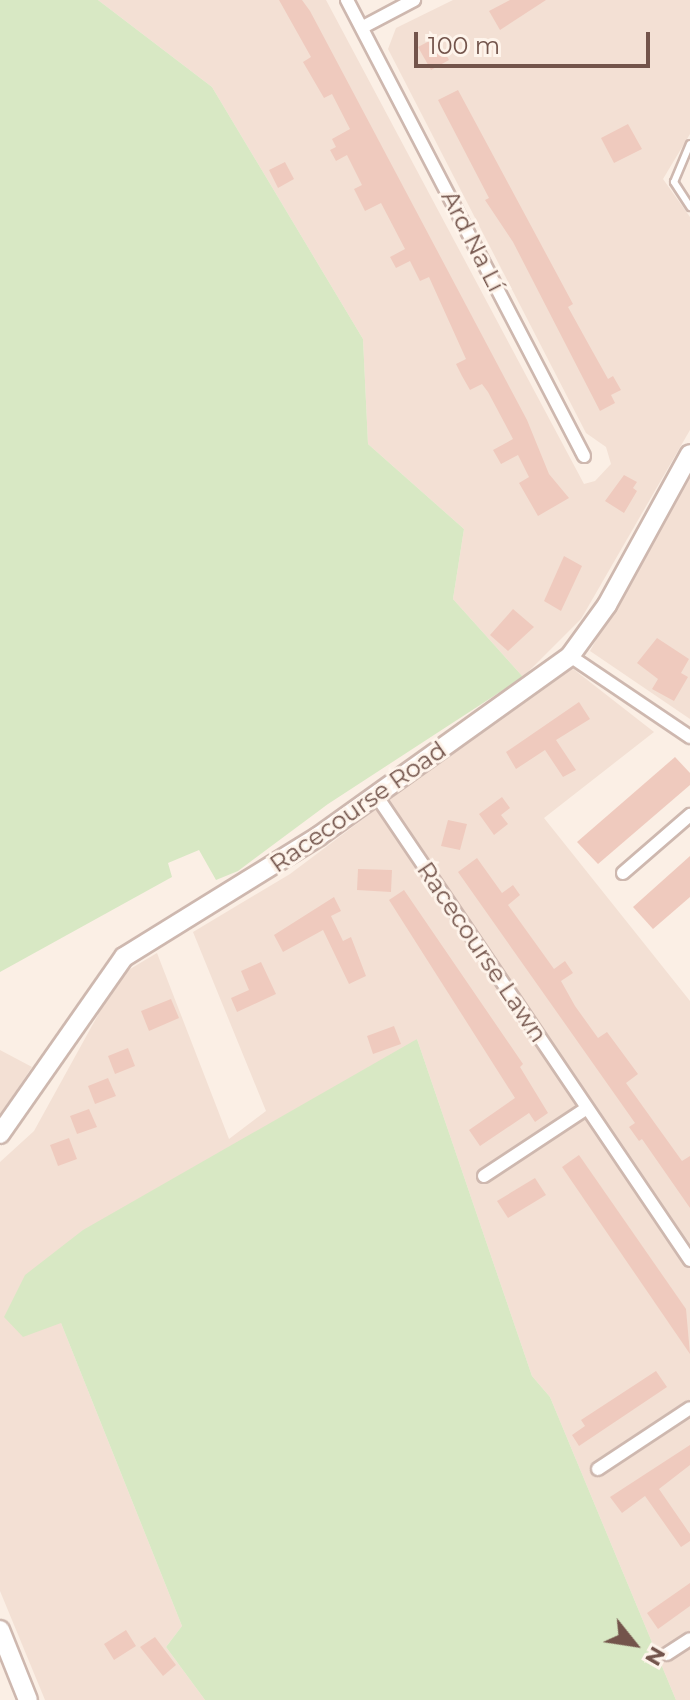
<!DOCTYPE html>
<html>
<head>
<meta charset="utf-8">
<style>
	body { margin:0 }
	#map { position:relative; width:690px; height:1700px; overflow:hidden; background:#fbefe5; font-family:Montserrat,sans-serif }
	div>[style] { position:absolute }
	.residential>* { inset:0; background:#f3e0d4 }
	.green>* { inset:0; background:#d8e8c4 }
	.building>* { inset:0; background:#efcabe }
	.roads { filter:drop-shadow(2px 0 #ceb8af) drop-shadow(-2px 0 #ceb8af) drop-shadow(0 2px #ceb8af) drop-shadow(0 -2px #ceb8af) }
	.lane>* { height:6px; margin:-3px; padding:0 3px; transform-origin:3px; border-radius:3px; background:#fff }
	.street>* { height:12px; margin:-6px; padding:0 6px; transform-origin:6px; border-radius:6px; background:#fff }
	.secondary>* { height:18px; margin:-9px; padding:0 9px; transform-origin:9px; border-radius:9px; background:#fff }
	span { translate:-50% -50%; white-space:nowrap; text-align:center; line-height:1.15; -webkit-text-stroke:6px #fef4eb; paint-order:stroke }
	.street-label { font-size:24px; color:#73544b }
	.north { position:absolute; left:594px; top:1604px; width:80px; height:80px; -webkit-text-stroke:6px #fef4eb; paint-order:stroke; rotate:120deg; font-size:22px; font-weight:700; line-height:32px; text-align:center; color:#73544b }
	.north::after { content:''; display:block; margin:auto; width:28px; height:36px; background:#73544b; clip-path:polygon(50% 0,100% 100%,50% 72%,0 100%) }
	.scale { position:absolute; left:414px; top:32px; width:236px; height:36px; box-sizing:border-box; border:4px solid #73544b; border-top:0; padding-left:10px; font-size:24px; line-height:28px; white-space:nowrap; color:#73544b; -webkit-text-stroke:6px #fef4eb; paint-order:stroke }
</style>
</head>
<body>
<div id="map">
	<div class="residential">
		<div style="clip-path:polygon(98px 0,326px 0,584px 484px,595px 481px,611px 464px,606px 447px,586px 433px,388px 49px,396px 28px,453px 0,690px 0,690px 134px,663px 179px,690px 217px,690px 430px,581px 619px,523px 677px,453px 599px,464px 529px,368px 444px,363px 339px,212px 87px)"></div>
		<div style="clip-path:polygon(690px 467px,690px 719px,590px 651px)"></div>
		<div style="clip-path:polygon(572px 668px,654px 732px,544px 818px,690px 1001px,690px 1700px,676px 1700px,550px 1397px,532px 1376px,417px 1039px,61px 1323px,182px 1626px,166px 1647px,205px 1700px,45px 1700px,0 1591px,0 1162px,34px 1131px,120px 975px,157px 953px,229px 1139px,266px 1111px,193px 932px,290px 874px,563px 669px)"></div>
		<div style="clip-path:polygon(0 1050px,32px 1067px,0 1115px)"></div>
	</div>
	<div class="green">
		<div style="clip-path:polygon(0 0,98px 0,212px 87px,363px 339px,368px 444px,464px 529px,453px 599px,523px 677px,328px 804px,238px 871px,216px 880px,199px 850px,168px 863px,172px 877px,0 972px)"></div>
		<div style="clip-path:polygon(417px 1039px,532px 1376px,550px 1397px,676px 1700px,205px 1700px,166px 1647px,182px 1626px,61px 1323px,23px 1337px,4px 1317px,25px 1275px,83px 1230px)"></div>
	</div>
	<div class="building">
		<div style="clip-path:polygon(279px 0,302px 0,310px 11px,527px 420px,549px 474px,569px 498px,538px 516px,519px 483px,529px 477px,518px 455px,501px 464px,493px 450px,513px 439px,488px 392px,482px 384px,470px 390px,462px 376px,456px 364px,466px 359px,429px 277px,420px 281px,410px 261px,396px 268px,390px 257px,405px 249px,381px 203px,365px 211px,354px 189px,362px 185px,347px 155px,336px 161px,330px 150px,336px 147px,332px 139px,350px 129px,332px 94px,324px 98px,303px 62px,311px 57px)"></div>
		<div style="clip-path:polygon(510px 0,546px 0,500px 30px,489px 11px)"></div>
		<div style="clip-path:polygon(437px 37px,449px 60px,431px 70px,418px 47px)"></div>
		<div style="clip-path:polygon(458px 90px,573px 304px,568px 307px,589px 345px,608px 379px,613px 376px,621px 390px,611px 395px,615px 403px,600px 411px,513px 242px,485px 200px,489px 198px,438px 100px)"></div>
		<div style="clip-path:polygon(628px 124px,642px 149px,614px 163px,601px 138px)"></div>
		<div style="clip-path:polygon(285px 162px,294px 179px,278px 188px,269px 170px)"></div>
		<div style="clip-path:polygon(624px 475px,637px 482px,633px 488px,637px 491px,624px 513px,605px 501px)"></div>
		<div style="clip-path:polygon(564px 556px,582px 566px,561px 611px,544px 601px)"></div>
		<div style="clip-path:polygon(513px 609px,534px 627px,508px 651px,490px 635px)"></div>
		<div style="clip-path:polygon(657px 638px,689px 659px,681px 673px,688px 677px,674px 701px,652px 689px,658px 679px,637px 663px)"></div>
		<div style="clip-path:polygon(579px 702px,590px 719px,556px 740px,576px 770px,563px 777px,545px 750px,516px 769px,506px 752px)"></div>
		<div style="clip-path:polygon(675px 757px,690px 773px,690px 785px,598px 864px,577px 842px)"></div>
		<div style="clip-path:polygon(502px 797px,510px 808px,501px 815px,508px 824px,494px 835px,479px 814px)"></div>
		<div style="clip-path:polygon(448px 820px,467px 824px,460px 850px,441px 846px)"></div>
		<div style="clip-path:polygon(690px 856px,690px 897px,653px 929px,633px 907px)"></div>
		<div style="clip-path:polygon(477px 858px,502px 893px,513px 885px,520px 895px,508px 905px,554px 969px,565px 961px,573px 973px,561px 981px,575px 1006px,598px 1038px,607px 1032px,638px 1074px,626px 1083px,682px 1161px,690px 1156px,690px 1208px,642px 1139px,639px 1141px,629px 1127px,635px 1123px,458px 872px)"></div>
		<div style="clip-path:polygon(358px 869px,392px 870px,391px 892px,357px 890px)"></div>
		<div style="clip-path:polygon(404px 890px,523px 1064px,520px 1067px,548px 1113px,535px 1122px,529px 1113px,480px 1146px,469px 1130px,515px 1098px,389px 900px)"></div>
		<div style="clip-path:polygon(334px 897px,341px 911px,331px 916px,343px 941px,351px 937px,366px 976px,349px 984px,323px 930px,283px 952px,274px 935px)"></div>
		<div style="clip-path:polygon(261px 962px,276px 994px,237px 1012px,231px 998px,249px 990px,241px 971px)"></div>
		<div style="clip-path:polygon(171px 999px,179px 1018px,149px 1031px,141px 1011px)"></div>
		<div style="clip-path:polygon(394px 1026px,401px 1044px,373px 1054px,367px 1036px)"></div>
		<div style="clip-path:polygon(128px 1048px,135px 1066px,115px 1074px,108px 1056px)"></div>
		<div style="clip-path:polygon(108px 1078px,116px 1096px,95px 1104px,88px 1086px)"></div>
		<div style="clip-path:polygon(89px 1109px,97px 1127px,77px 1134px,70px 1116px)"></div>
		<div style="clip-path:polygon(69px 1138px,77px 1159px,58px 1166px,50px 1145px)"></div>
		<div style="clip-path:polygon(579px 1155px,686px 1309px,690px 1354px,562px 1167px)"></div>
		<div style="clip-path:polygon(535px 1178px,546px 1195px,508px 1218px,497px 1201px)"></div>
		<div style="clip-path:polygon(656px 1371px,667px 1387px,579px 1446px,572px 1435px,585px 1426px,581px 1420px)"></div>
		<div style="clip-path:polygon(690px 1445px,690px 1465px,659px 1489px,690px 1534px,690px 1541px,681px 1547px,645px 1496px,622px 1513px,610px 1497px)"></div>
		<div style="clip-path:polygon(690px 1583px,690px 1606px,658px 1629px,647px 1613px)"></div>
		<div style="clip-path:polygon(126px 1630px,136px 1646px,114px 1660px,104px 1644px)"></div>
		<div style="clip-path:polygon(155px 1637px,176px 1665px,163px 1676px,140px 1647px)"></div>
	</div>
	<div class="roads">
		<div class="lane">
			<div style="left:690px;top:144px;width:41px;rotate:112.8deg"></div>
			<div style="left:674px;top:182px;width:30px;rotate:57deg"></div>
		</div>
		<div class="street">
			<div style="left:347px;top:0;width:514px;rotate:62.54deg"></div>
			<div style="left:363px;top:27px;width:58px;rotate:-27.9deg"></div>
			<div style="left:570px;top:656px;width:145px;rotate:34deg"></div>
			<div style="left:376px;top:795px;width:561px;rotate:55.97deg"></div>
			<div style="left:623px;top:873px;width:89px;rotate:-40.9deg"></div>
			<div style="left:484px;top:1176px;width:123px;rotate:-33.4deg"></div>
			<div style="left:598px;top:1469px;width:110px;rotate:-33.5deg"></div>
			<div style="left:667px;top:1654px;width:27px;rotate:-33deg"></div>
		</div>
		<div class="secondary">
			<div style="left:0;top:1134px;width:216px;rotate:-55deg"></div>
			<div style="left:124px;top:957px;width:229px;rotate:-31.8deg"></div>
			<div style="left:319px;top:836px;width:309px;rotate:-35.6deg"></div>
			<div style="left:570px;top:656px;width:63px;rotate:-54deg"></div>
			<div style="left:607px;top:605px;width:172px;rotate:-61.2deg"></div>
			<div style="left:0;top:1630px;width:75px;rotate:68.2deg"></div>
		</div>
	</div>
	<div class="street-label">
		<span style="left:473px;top:241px;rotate:63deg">Ard Na Lí</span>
		<span style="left:358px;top:807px;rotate:-35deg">Racecourse Road</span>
		<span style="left:482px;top:952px;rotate:56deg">Racecourse Lawn</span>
	</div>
	<div class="north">N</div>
	<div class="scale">100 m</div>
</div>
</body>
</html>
